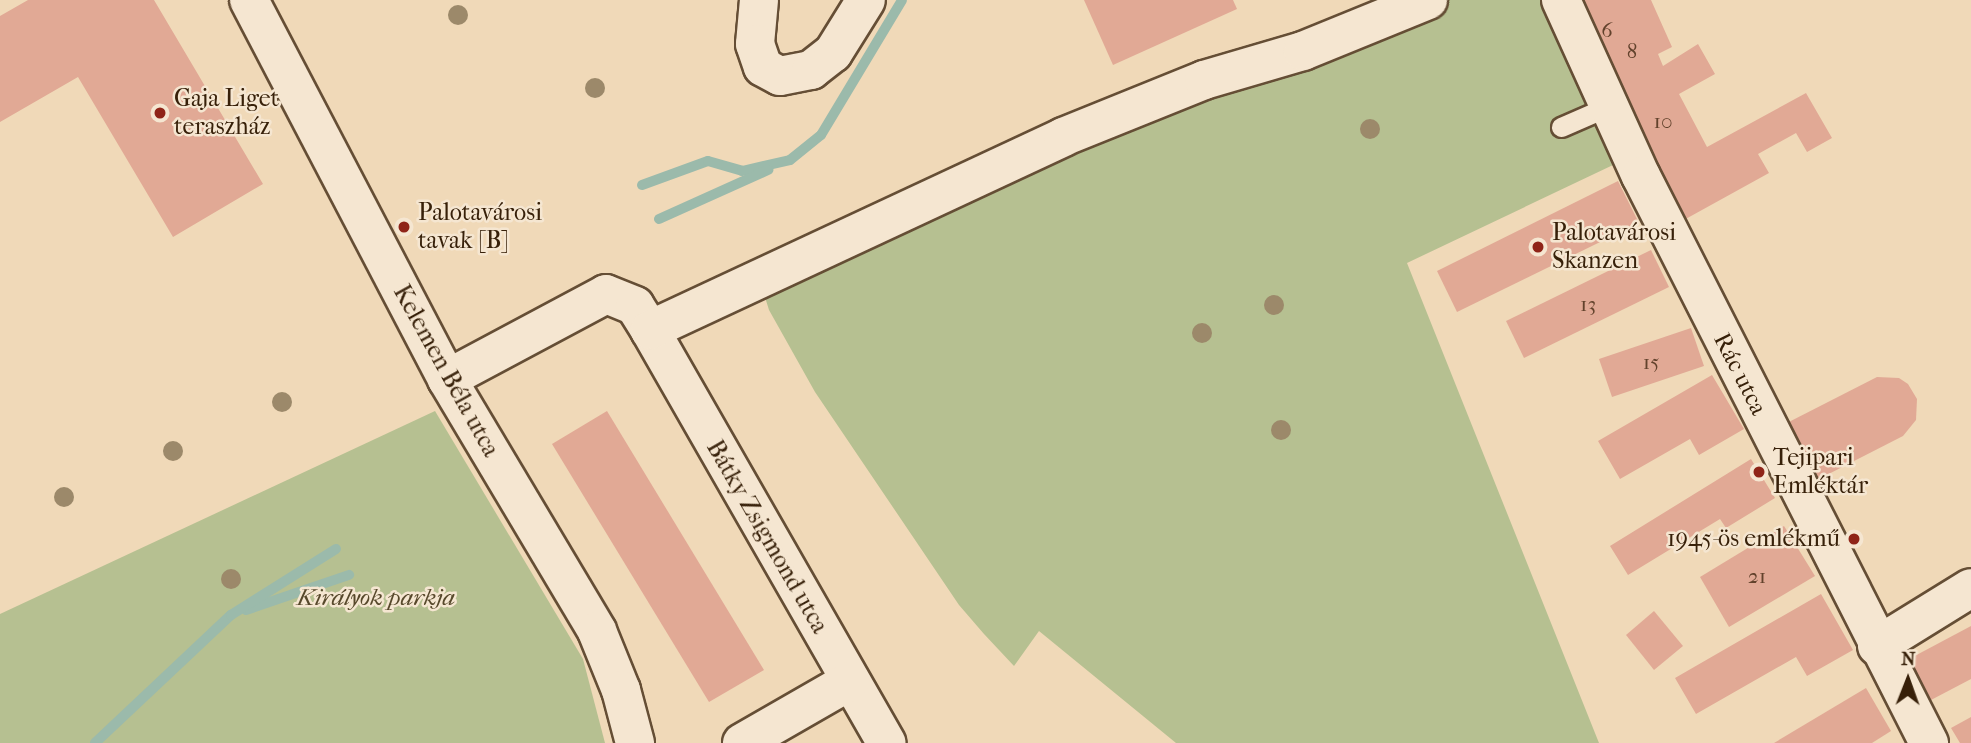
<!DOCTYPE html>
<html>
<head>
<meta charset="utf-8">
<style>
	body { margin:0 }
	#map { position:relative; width:1971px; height:743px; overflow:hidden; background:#f0d9b8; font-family:"IM FELL French Canon",serif }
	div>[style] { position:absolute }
	.green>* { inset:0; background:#b6c091 }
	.stream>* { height:10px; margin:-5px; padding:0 5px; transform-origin:5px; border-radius:5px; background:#9bbaab }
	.building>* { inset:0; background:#e1a995 }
	.roads { filter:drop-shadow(2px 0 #654e35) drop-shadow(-2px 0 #654e35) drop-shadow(0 2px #654e35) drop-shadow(0 -2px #654e35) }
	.service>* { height:19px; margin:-9.5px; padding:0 9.5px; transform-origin:9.5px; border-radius:9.5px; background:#f5e6d1 }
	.minor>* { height:38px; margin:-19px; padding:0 19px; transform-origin:19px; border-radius:19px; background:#f5e6d1 }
	.trees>* { width:20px; height:20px; margin:-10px; border-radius:50%; background:#9c896a }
	.dots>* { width:19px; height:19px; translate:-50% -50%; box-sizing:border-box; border:4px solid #f5e6d1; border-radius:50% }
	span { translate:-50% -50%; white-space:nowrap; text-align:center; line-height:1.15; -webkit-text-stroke:5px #f5e6d1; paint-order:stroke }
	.number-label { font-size:21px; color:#62422c }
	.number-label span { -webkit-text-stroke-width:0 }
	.poi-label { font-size:24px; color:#372009 }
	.left { translate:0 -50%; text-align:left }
	.right { translate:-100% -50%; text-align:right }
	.street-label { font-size:24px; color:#372009 }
	.park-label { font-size:24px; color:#57482b; font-style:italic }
	.north { position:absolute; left:1873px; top:645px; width:70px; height:70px; -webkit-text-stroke:5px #f5e6d1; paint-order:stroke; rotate:1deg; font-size:19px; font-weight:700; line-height:28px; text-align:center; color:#372009 }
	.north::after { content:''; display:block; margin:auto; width:24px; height:32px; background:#372009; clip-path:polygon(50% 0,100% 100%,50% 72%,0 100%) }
</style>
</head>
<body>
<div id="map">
	<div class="green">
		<div style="clip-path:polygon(1428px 0,1561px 0,1632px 156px,1407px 263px,1599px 743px,1176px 743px,1039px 631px,1014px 666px,984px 634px,959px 605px,815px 392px,769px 310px,759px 278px)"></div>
		<div style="clip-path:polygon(435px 411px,583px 659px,605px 743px,0 743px,0 614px)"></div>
	</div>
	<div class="stream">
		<div style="left:642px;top:185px;width:70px;rotate:-20deg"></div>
		<div style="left:708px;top:161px;width:35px;rotate:16deg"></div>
		<div style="left:742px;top:171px;width:49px;rotate:-12.9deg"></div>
		<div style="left:790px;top:160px;width:40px;rotate:-39deg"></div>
		<div style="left:821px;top:135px;width:157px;rotate:-59deg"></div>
		<div style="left:659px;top:219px;width:120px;rotate:-24.2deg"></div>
		<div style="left:246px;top:610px;width:109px;rotate:-18.8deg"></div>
		<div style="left:95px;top:743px;width:187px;rotate:-43.3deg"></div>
		<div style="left:231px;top:615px;width:124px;rotate:-32.2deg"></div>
	</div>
	<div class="building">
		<div style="clip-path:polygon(28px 0,154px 0,263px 184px,173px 237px,78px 77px,0 122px,0 16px)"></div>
		<div style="clip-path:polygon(1084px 0,1233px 0,1237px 9px,1113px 65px)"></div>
		<div style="clip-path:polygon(1574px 0,1651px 0,1672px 47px,1658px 54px,1663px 66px,1698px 44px,1715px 74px,1679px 94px,1707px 147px,1806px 93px,1832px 138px,1807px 152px,1796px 133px,1758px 154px,1769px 173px,1682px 221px)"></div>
		<div style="clip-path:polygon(1618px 181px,1639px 223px,1457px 312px,1437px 271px)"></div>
		<div style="clip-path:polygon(1651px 250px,1669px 287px,1524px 358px,1506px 321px)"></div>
		<div style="clip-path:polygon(1691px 328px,1704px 366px,1612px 397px,1599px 359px)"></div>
		<div style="clip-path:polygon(1712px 375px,1744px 429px,1699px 455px,1690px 439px,1620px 479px,1598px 441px)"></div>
		<div style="clip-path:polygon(1877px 377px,1899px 378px,1908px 384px,1917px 399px,1916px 420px,1903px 436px,1811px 483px,1781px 426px)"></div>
		<div style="clip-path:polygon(607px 411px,764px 670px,709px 702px,552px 444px)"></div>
		<div style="clip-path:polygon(1751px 459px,1775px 498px,1726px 528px,1720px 519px,1628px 575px,1610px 546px)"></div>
		<div style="clip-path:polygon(1784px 526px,1815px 576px,1729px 627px,1700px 577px)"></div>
		<div style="clip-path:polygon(1821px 594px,1853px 650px,1807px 676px,1796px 657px,1696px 714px,1675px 678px)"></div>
		<div style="clip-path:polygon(1654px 611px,1683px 646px,1654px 670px,1626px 635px)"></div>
		<div style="clip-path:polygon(1971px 626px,1971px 679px,1931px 700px,1909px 659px)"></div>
		<div style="clip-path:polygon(1866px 688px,1891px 731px,1872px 743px,1774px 743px)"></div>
		<div style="clip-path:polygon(1971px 717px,1971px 743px,1960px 743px,1951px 728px)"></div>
	</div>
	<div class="roads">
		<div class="service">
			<div style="left:1561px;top:127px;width:52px;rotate:-23.6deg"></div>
		</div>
		<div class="minor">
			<div style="left:249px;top:0;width:428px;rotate:62.4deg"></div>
			<div style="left:447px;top:379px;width:293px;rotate:59.2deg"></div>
			<div style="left:597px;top:631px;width:64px;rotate:67.9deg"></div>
			<div style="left:621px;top:690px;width:55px;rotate:75.2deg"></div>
			<div style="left:759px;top:0;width:44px;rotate:95.2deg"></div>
			<div style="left:755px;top:44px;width:24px;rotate:71deg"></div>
			<div style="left:763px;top:67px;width:19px;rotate:28deg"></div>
			<div style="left:780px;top:76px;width:32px;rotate:-11deg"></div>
			<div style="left:811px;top:70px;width:28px;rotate:-38deg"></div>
			<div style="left:833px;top:53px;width:62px;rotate:-58.1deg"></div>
			<div style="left:1561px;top:0;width:193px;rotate:65.6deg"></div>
			<div style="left:1641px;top:176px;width:636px;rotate:63.07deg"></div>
			<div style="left:650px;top:330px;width:476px;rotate:60.2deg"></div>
			<div style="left:447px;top:379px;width:180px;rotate:-28.1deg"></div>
			<div style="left:606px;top:294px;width:31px;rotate:22deg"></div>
			<div style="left:635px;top:306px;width:28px;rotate:58deg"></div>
			<div style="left:650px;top:330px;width:456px;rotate:-25deg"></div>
			<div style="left:1063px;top:137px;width:152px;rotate:-22deg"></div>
			<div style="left:1204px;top:80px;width:103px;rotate:-16.3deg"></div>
			<div style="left:1303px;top:51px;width:135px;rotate:-22.2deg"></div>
			<div style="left:1877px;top:646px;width:110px;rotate:-31.7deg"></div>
			<div style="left:742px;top:743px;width:125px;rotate:-29.9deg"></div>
		</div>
	</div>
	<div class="trees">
		<div style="left:458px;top:15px"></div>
		<div style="left:595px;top:88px"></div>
		<div style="left:1370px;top:129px"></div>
		<div style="left:1274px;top:305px"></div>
		<div style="left:1202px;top:333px"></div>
		<div style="left:282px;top:402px"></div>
		<div style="left:1281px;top:430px"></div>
		<div style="left:173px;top:451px"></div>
		<div style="left:64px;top:497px"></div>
		<div style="left:231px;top:579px"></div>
	</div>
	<div class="dots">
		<div style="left:160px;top:113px;background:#8f2418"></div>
		<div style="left:404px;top:227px;background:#8f2418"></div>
		<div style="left:1538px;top:247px;background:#8f2418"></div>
		<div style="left:1759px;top:472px;background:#8f2418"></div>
		<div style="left:1854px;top:539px;background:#8f2418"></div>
	</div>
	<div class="number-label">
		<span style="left:1607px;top:30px">6</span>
		<span style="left:1632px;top:51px">8</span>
		<span style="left:1663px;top:121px">10</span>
		<span style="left:1588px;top:304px">13</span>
		<span style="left:1651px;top:362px">15</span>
		<span style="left:1757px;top:576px">21</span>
	</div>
	<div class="poi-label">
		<span class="left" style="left:174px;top:113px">Gaja Liget<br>teraszház</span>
		<span class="left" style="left:418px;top:227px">Palotavárosi<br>tavak [B]</span>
		<span class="left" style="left:1552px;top:247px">Palotavárosi<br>Skanzen</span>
		<span class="left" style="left:1773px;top:472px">Tejipari<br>Emléktár</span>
		<span class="right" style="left:1840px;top:539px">1945-ös emlékmű</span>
	</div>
	<div class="street-label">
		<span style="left:446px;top:371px;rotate:61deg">Kelemen Béla utca</span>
		<span style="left:1740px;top:374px;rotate:63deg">Rác utca</span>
		<span style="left:767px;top:537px;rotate:60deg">Bátky Zsigmond utca</span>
	</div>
	<div class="park-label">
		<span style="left:376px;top:598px">Királyok parkja</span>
	</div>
	<div class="north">N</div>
</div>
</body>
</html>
